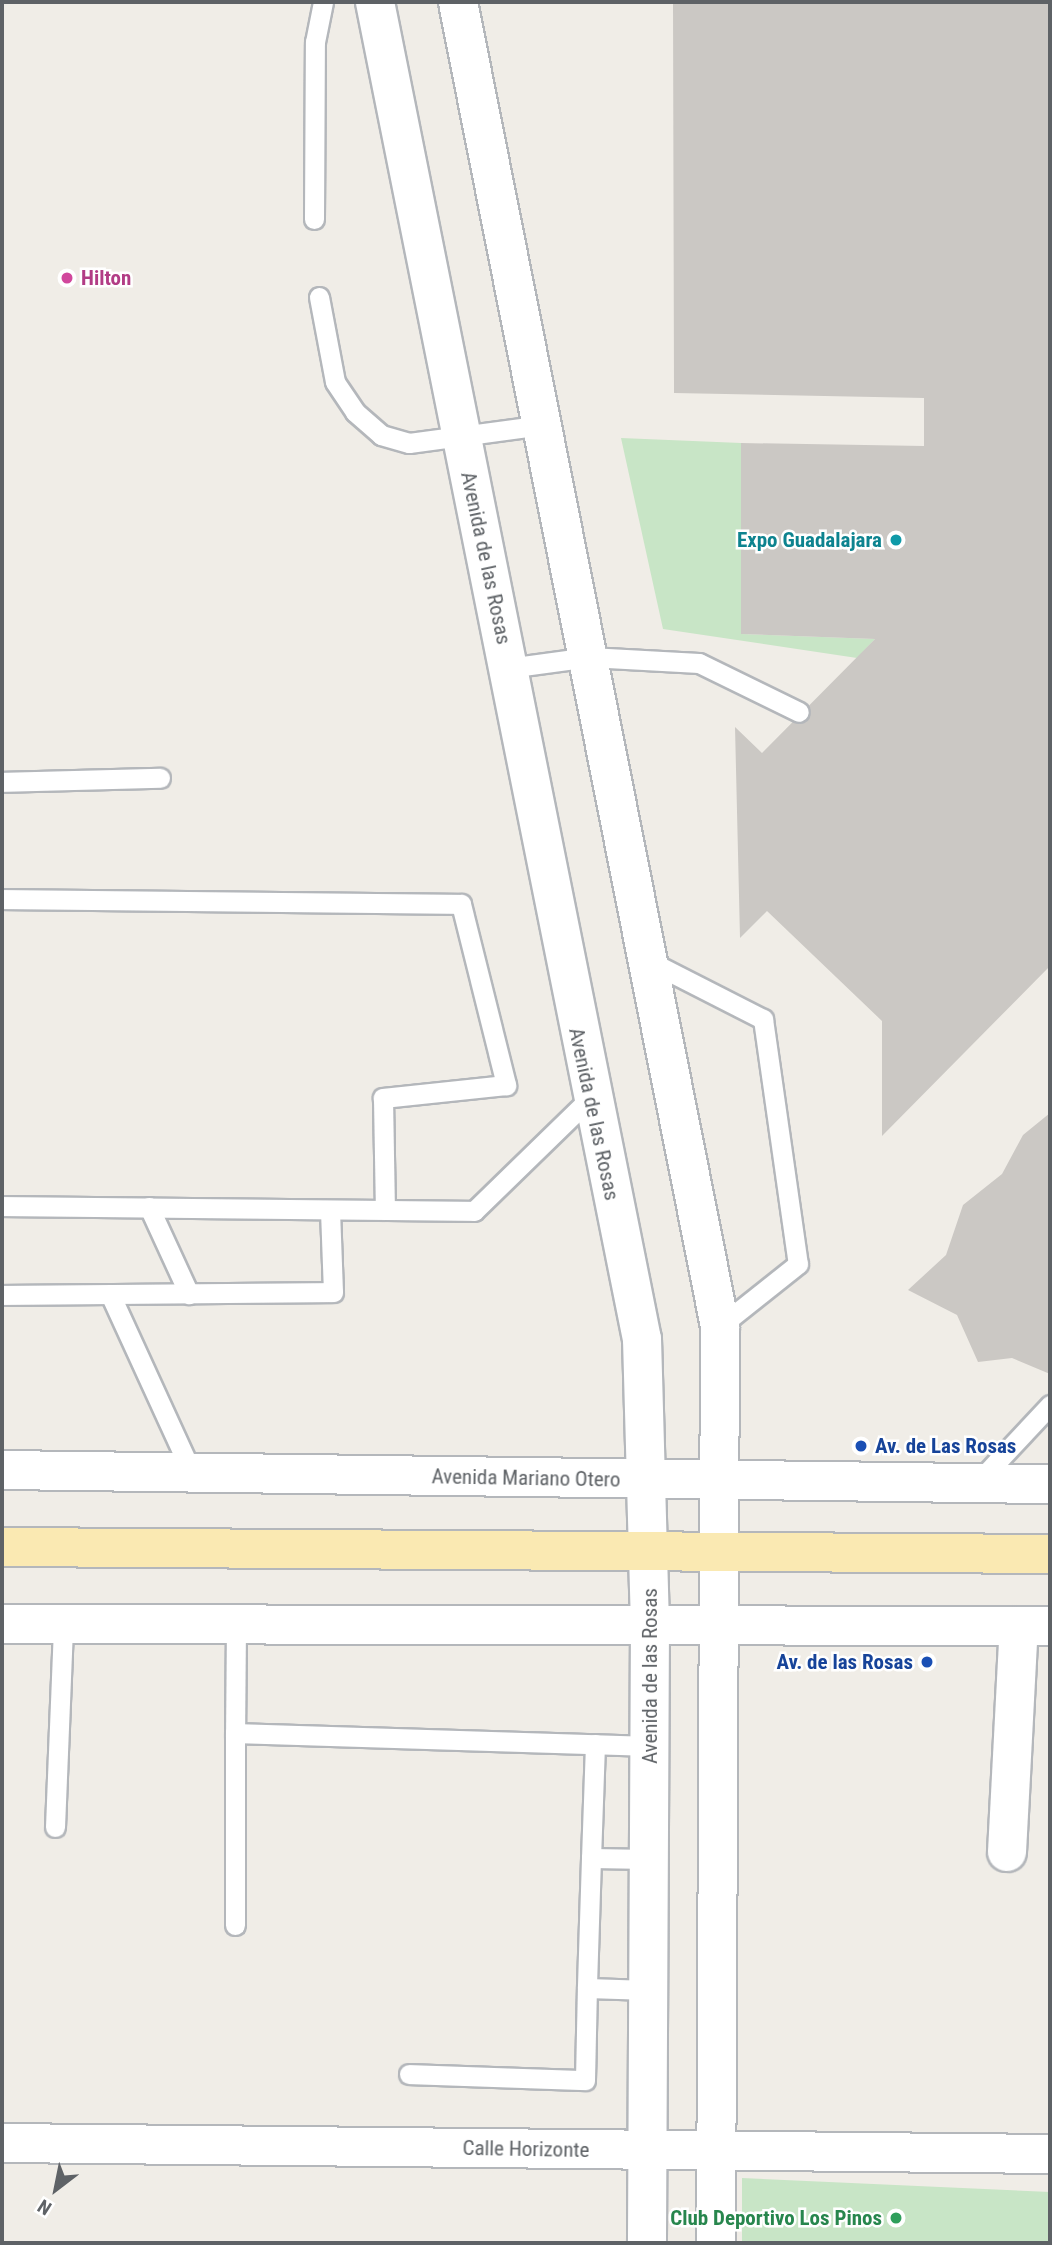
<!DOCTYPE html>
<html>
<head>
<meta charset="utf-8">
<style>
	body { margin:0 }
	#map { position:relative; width:1052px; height:2245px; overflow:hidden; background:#f0ede7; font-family:"Roboto Condensed",sans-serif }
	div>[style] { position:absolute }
	.green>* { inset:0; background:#c8e5c6 }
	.building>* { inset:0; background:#cbc8c4 }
	.roads { filter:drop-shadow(2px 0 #b4b7bb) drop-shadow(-2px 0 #b4b7bb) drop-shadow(0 2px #b4b7bb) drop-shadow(0 -2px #b4b7bb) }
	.lane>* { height:19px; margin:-9.5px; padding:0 9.5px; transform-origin:9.5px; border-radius:9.5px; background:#fff }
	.street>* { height:38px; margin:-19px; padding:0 19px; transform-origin:19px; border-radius:19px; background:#fff }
	.secondary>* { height:38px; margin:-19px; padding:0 19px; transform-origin:19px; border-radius:19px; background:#fff }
	.primary>* { height:38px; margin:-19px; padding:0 19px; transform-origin:19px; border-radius:19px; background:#fae9b2 }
	.dots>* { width:19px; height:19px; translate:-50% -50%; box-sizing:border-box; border:4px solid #fff; border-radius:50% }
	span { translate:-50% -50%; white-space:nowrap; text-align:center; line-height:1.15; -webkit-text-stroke:5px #fff; paint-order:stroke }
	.hotel-label { font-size:21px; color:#b23c85; font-weight:700 }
	.left { translate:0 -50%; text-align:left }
	.culture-label { font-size:21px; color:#0d838f; font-weight:700 }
	.right { translate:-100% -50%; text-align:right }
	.street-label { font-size:21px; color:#5e6266 }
	.transit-label { font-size:21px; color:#164399; font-weight:700 }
	.leisure-label { font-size:21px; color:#27864d; font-weight:700 }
	.frame { position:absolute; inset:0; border:4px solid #5e6266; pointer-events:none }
	.north { position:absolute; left:21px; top:2154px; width:70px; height:70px; -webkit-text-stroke:5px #fff; paint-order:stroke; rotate:212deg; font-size:19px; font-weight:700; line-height:28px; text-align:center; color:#5e6266 }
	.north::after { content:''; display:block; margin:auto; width:24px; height:32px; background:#5e6266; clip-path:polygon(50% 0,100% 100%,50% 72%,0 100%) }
</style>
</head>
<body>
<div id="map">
	<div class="green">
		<div style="clip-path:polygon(621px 438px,741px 443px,741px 634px,875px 639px,857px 658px,663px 629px)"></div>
		<div style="clip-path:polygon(742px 2178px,1050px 2192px,1050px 2243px,742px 2243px)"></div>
	</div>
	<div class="building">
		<div style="clip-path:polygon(673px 2px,1050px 2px,1050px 966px,882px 1136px,882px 1021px,767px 911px,740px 938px,735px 727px,762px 753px,875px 639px,741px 634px,741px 443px,924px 446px,924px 398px,674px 393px)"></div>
		<div style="clip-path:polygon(1050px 1113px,1050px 1374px,1012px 1358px,978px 1362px,957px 1315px,908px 1290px,946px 1255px,963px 1205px,1002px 1174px,1023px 1135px)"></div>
	</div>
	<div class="roads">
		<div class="lane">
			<div style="left:314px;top:219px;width:177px;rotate:-89.7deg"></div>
			<div style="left:315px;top:42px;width:41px;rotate:-78.7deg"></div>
			<div style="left:319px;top:297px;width:86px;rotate:79.3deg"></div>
			<div style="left:335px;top:382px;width:36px;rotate:56deg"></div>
			<div style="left:355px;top:412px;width:35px;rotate:41deg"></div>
			<div style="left:381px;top:435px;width:29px;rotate:16deg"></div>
			<div style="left:409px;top:443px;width:134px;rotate:-7.7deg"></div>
			<div style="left:508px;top:668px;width:82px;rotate:-7.7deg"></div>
			<div style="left:589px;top:657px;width:110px;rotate:3.1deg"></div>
			<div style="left:699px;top:663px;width:111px;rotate:26.1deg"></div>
			<div style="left:2px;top:782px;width:158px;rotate:-1.5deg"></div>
			<div style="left:2px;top:899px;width:459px;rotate:0.6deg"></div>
			<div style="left:461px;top:904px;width:187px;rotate:76deg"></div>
			<div style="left:506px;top:1085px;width:124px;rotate:174deg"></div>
			<div style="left:383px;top:1098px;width:112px;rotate:89deg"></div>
			<div style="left:649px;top:961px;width:128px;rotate:27deg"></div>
			<div style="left:763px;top:1019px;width:247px;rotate:81.9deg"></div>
			<div style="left:798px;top:1264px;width:100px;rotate:141.5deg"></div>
			<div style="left:2px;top:1206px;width:472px;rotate:0.6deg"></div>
			<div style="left:474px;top:1211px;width:162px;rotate:-44.2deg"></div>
			<div style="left:149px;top:1207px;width:96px;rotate:65.3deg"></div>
			<div style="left:110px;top:1294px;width:197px;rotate:65.4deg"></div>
			<div style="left:2px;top:1295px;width:331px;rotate:-0.5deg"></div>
			<div style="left:333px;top:1292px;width:82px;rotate:-92.1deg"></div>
			<div style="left:977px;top:1483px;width:107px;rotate:-46.9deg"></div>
			<div style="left:236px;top:1625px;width:108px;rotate:90.5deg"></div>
			<div style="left:235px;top:1733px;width:415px;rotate:1.8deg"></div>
			<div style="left:595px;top:1744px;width:114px;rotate:92deg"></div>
			<div style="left:591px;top:1858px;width:59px;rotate:1deg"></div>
			<div style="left:55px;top:1827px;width:202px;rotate:-87.7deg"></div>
			<div style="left:591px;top:1858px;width:130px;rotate:91.8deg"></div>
			<div style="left:587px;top:1988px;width:62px;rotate:1.8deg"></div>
			<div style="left:235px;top:1925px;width:192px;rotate:-90deg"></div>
			<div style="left:409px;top:2074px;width:176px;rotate:2deg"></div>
			<div style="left:585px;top:2080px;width:92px;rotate:-88.8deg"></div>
		</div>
		<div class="street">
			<div style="left:1007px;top:1852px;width:226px;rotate:-87deg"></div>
			<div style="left:2px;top:2143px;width:1048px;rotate:0.6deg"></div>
		</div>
		<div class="secondary">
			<div style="left:375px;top:2px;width:1363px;rotate:78.71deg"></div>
			<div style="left:642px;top:1339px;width:285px;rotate:88.4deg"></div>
			<div style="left:650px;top:1624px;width:619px;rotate:90.28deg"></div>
			<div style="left:458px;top:2px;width:1350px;rotate:78.81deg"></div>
			<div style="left:720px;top:1326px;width:917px;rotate:90.25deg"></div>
			<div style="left:2px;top:1470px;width:1048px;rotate:0.77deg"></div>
			<div style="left:2px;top:1624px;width:1048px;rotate:0.11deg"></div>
		</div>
		<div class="primary">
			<div style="left:2px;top:1547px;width:1048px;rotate:0.38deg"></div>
		</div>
	</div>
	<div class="dots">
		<div style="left:67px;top:278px;background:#d1479c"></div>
		<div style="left:896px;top:540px;background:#0f9aa8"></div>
		<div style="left:861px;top:1446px;background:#1a4fb4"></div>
		<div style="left:927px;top:1662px;background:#1a4fb4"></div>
		<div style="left:896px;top:2218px;background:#2e9e5b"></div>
	</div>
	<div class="hotel-label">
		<span class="left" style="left:81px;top:278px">Hilton</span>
	</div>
	<div class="culture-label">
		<span class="right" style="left:882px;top:540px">Expo Guadalajara</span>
	</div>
	<div class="street-label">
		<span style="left:486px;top:558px;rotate:78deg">Avenida de las Rosas</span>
		<span style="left:594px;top:1114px;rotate:78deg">Avenida de las Rosas</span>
		<span style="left:526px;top:1478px;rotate:1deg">Avenida Mariano Otero</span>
		<span style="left:650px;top:1676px;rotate:-90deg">Avenida de las Rosas</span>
		<span style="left:526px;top:2149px;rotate:1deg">Calle Horizonte</span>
	</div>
	<div class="transit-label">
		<span class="left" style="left:875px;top:1446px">Av. de Las Rosas</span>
		<span class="right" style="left:913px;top:1662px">Av. de las Rosas</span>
	</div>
	<div class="leisure-label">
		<span class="right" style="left:882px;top:2218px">Club Deportivo Los Pinos</span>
	</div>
	<div class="frame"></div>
	<div class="north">N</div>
</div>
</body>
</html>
